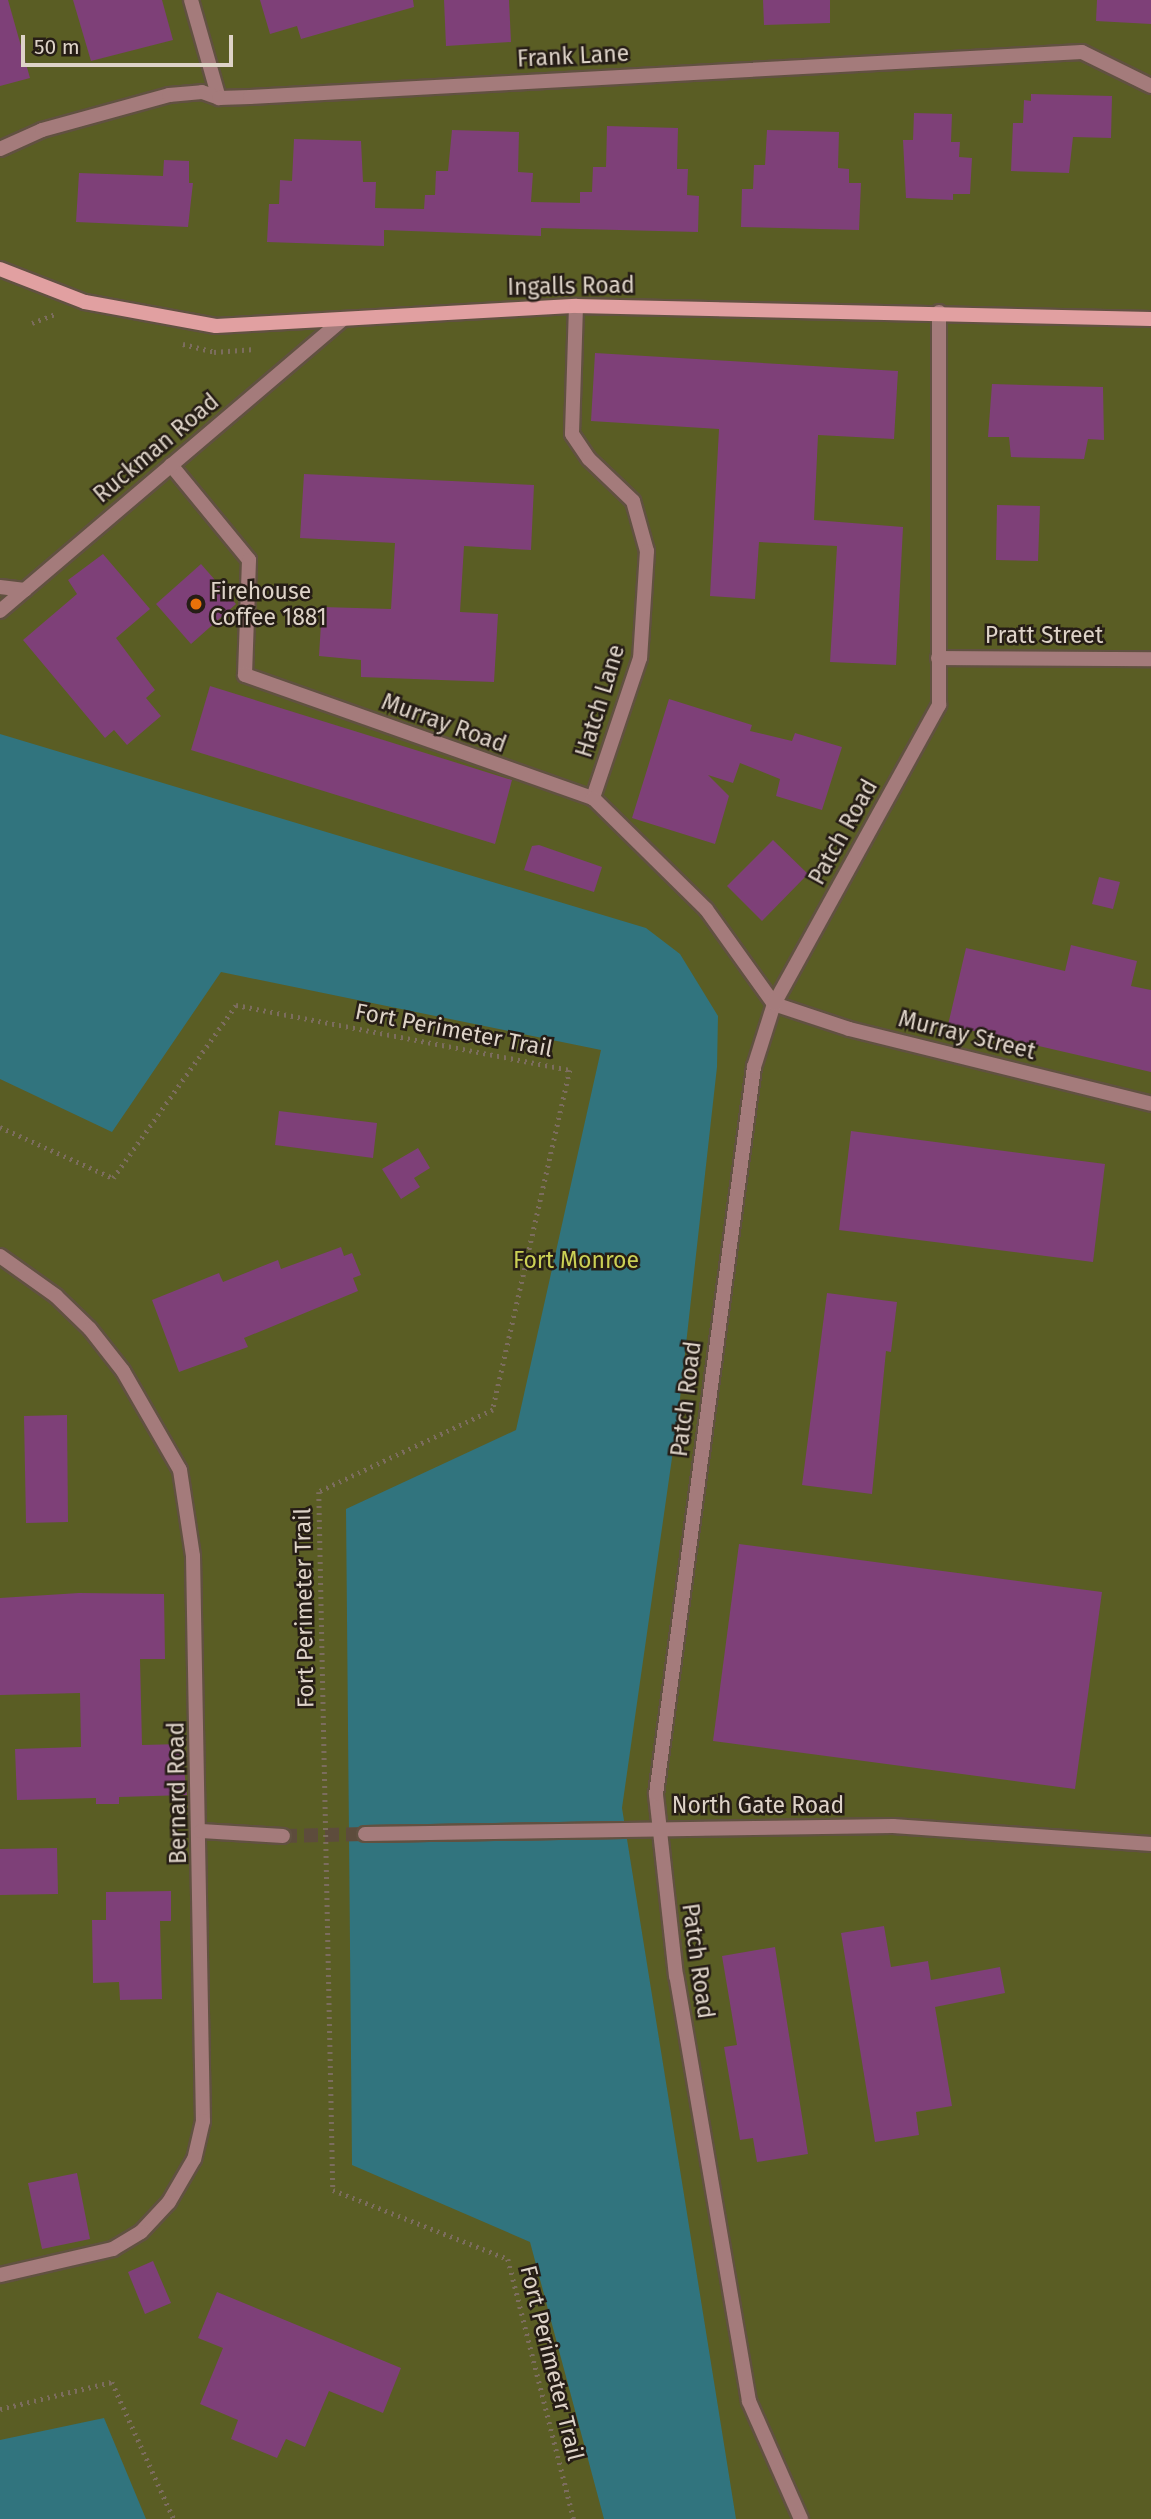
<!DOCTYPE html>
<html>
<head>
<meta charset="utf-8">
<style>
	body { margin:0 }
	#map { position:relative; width:1151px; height:2519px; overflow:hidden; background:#463423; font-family:"Fira Sans",sans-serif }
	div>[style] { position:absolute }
	.green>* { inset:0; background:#5a5d24 }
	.water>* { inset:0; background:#31747e }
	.building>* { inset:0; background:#7e4078 }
	.street-tunnel>* { height:14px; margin-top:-7px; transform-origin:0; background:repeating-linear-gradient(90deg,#5d4c3c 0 14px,transparent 0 21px) }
	.path>* { height:4.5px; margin-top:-2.25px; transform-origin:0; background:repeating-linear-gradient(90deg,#7c6d5e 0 2px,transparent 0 7px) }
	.roads { filter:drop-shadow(2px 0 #615141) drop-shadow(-2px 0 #615141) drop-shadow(0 2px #615141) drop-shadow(0 -2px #615141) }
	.street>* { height:14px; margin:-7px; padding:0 7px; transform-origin:7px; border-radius:7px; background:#a47b7b }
	.secondary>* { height:14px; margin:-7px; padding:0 7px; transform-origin:7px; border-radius:7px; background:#e1a0a1 }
	.dots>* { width:19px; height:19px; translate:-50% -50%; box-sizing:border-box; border:4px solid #261d16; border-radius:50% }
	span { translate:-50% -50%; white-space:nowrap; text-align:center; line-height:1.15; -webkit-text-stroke:5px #261d16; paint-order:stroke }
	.street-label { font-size:23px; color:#ded3c8 }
	.poi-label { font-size:23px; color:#ded3c8 }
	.left { translate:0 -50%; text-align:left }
	.park-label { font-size:23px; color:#cbd055 }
	.scale { position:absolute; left:21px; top:35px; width:212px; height:32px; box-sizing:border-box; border:4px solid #ded3c8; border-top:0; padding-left:9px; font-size:21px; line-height:24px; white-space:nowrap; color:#ded3c8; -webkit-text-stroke:5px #261d16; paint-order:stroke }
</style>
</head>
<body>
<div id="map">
	<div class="green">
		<div style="clip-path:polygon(0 0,1151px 0,1151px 2519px,0 2519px)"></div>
	</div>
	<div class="water">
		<div style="clip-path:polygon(0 734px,646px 928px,680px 954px,718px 1016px,717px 1067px,678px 1416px,622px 1808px,736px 2519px,604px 2519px,530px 2242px,352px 2165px,346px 1509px,516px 1430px,601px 1050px,221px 972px,112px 1132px,0 1079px)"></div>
		<div style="clip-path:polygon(104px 2418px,146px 2519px,0 2519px,0 2440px)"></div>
	</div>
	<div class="building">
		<div style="clip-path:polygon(0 0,8px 0,30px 78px,0 86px)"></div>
		<div style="clip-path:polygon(73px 0,162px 0,173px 40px,91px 61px)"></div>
		<div style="clip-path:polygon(260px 0,413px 0,414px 7px,301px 39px,297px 26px,270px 34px)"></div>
		<div style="clip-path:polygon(444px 0,509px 0,511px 42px,446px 46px)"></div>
		<div style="clip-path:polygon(763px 0,830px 0,830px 23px,764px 25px)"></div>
		<div style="clip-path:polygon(1097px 0,1151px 0,1151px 24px,1096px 21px)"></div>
		<div style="clip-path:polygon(1031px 94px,1112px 96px,1111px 138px,1073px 137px,1069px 173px,1011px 171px,1013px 123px,1023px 123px,1024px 100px,1031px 101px)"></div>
		<div style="clip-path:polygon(914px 113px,952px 114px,951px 142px,960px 142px,959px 157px,972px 158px,970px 194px,953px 194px,953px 200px,906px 198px,903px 140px,913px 140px)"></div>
		<div style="clip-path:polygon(607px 126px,678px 128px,677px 169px,688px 169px,687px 195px,699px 196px,698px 232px,541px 228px,541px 236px,384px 230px,384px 246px,267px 242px,269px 204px,279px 204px,280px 180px,292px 181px,294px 139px,361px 141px,363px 182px,376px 182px,375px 208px,424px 209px,425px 195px,435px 195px,436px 171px,448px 171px,452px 130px,519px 132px,518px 172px,533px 173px,531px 202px,580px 203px,580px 192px,592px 192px,593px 167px,606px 167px)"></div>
		<div style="clip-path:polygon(767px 130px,839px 132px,838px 168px,849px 169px,849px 183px,861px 183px,859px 230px,741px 227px,742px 189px,753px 189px,754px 165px,765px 165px)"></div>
		<div style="clip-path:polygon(164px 160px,189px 161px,189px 183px,193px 183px,188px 227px,76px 222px,79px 173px,163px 176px)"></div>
		<div style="clip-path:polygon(595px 353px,898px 371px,894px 439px,818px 435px,814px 520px,903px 527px,896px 665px,830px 662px,837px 546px,759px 542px,755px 599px,710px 596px,719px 429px,591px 421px)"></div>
		<div style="clip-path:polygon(992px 384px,1103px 387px,1104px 440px,1088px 439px,1084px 459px,1011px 457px,1009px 437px,988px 437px)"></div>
		<div style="clip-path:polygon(304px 474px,534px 485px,531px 550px,464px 546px,460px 612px,498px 614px,494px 682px,361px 677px,361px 660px,319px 656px,322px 607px,391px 609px,395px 543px,300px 538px)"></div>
		<div style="clip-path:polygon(997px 505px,1040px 506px,1038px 561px,996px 560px)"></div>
		<div style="clip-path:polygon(103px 554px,150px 609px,116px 638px,155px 690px,146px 698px,161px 716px,127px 745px,114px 730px,105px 738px,23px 640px,77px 594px,68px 580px)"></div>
		<div style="clip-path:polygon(201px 564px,236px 604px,191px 644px,156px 604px)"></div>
		<div style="clip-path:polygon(210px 686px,512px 780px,495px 844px,191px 750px)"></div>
		<div style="clip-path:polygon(669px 699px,752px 725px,750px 731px,792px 741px,795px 733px,842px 747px,822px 810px,776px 796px,780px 779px,740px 763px,733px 783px,708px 775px,729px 796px,715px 844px,632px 818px)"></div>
		<div style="clip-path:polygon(773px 840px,808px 874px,762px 921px,727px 886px)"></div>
		<div style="clip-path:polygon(539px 845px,602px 867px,594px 892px,524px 870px,532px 846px)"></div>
		<div style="clip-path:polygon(1099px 877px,1120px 882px,1113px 909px,1092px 904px)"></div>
		<div style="clip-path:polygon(1071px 945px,1137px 961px,1131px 986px,1151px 990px,1151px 1072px,948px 1025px,966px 948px,1065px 971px)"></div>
		<div style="clip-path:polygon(279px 1111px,377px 1123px,373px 1158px,275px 1145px)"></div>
		<div style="clip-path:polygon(851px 1131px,1105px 1164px,1093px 1262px,839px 1230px)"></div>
		<div style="clip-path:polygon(418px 1148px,430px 1168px,414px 1178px,420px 1187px,401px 1199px,382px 1169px)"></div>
		<div style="clip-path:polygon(341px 1247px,344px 1256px,352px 1253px,361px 1275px,353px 1278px,358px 1291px,244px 1338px,248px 1347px,179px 1372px,152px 1300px,219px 1273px,223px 1282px,278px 1260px,281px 1269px)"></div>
		<div style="clip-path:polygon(827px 1293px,897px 1302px,891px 1352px,886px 1351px,872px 1494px,802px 1485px)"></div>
		<div style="clip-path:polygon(67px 1415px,68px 1522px,26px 1523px,24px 1416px)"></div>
		<div style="clip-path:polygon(739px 1544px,1102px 1592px,1075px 1789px,713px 1741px)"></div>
		<div style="clip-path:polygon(79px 1593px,164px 1594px,165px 1659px,140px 1659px,142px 1745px,181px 1744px,187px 1795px,119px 1797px,119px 1804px,96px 1804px,96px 1798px,17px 1800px,15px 1749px,81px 1747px,80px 1693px,0 1695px,0 1598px)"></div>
		<div style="clip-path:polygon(57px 1848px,58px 1894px,0 1895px,0 1849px)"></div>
		<div style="clip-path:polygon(171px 1891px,171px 1921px,160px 1921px,162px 1999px,120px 2000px,119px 1982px,93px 1983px,92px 1920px,106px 1920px,106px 1892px)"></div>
		<div style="clip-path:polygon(884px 1926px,891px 1967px,928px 1961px,931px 1980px,1000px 1967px,1005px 1993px,935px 2007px,952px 2106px,916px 2112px,919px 2135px,875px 2142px,841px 1933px)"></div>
		<div style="clip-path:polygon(775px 1947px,808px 2154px,757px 2162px,753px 2138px,740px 2140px,724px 2047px,737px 2045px,722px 1956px)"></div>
		<div style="clip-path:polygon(77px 2173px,90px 2239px,42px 2249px,28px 2183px)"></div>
		<div style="clip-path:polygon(153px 2261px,171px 2303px,145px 2314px,128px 2272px)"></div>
		<div style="clip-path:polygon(217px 2292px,401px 2368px,383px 2413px,329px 2391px,305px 2447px,286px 2439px,277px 2458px,231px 2439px,238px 2420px,200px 2404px,223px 2348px,198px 2338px)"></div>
	</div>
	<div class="street-tunnel">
		<div style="left:283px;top:1836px;width:82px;rotate:-1.4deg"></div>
	</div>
	<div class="path">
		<div style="left:32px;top:323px;width:25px;rotate:-21deg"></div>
		<div style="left:183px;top:344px;width:32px;rotate:14deg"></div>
		<div style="left:214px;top:352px;width:41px;rotate:-4.2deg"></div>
		<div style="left:0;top:1127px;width:124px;rotate:24.3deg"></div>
		<div style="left:113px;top:1178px;width:212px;rotate:-54.6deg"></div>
		<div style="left:236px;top:1005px;width:340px;rotate:11deg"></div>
		<div style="left:570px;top:1070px;width:349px;rotate:102.8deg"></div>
		<div style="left:493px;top:1410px;width:192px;rotate:154.8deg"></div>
		<div style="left:319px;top:1492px;width:698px;rotate:88.85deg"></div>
		<div style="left:333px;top:2190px;width:188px;rotate:21.5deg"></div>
		<div style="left:508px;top:2259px;width:268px;rotate:75.8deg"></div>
		<div style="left:0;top:2409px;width:115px;rotate:-13.6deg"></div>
		<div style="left:112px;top:2382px;width:150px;rotate:65.7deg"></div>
	</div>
	<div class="roads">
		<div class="street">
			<div style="left:191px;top:0;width:102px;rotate:74.1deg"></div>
			<div style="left:0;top:149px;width:46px;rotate:-24.3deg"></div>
			<div style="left:42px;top:130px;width:132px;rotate:-15.4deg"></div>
			<div style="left:169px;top:95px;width:33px;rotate:-5deg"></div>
			<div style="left:202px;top:92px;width:18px;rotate:19deg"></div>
			<div style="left:219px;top:98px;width:31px;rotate:-2deg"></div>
			<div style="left:250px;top:97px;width:833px;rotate:-3.1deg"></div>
			<div style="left:1082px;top:52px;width:77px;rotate:26.2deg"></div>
			<div style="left:576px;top:306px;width:128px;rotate:91.8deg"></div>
			<div style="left:572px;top:434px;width:30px;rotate:56deg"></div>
			<div style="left:589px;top:459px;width:61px;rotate:43.7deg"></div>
			<div style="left:633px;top:501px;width:52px;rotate:74.4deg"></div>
			<div style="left:647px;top:551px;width:107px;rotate:93.7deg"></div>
			<div style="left:640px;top:658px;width:148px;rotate:108.6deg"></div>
			<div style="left:171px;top:465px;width:123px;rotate:50.6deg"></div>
			<div style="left:249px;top:560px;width:115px;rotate:92deg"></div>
			<div style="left:245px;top:675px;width:369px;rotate:19.5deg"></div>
			<div style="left:593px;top:798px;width:158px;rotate:44.5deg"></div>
			<div style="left:706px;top:909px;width:117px;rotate:54.4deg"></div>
			<div style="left:774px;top:1004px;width:79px;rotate:18.4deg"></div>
			<div style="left:849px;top:1029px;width:311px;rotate:13.9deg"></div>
			<div style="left:0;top:587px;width:25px;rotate:7deg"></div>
			<div style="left:0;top:611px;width:449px;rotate:-40.4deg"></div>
			<div style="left:938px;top:658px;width:213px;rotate:0.3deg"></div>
			<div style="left:0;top:1256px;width:69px;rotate:35.5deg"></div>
			<div style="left:56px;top:1296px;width:47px;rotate:44.1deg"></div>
			<div style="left:90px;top:1329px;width:53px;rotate:51.8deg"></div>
			<div style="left:123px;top:1371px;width:114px;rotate:60.1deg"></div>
			<div style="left:180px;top:1470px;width:87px;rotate:81.4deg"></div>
			<div style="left:193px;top:1556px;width:565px;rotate:88.99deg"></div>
			<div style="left:203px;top:2121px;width:39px;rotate:103deg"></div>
			<div style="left:194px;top:2159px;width:50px;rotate:120.2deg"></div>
			<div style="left:169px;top:2202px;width:41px;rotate:133deg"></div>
			<div style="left:141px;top:2232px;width:33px;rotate:149deg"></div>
			<div style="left:113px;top:2249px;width:116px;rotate:167deg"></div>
			<div style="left:201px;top:1831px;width:82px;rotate:3.5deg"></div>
			<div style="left:365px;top:1834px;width:528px;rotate:-0.87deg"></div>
			<div style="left:893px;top:1826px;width:259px;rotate:4deg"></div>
			<div style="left:801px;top:2519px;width:129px;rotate:-113.8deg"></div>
			<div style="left:749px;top:2401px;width:431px;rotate:-99.7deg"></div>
			<div style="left:676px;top:1976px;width:183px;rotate:-96.3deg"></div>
			<div style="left:656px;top:1794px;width:734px;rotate:-82.32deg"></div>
			<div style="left:754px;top:1067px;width:66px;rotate:-72.4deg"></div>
			<div style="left:774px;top:1004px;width:342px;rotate:-61.1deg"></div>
			<div style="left:939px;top:705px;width:393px;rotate:-90deg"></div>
		</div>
		<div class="secondary">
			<div style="left:0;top:269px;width:91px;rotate:21.2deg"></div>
			<div style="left:85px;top:302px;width:133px;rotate:10.4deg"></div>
			<div style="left:216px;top:326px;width:361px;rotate:-3.2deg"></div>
			<div style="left:576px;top:306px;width:575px;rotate:1.3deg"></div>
		</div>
	</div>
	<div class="dots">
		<div style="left:196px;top:604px;background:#e8710a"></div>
	</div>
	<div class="street-label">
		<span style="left:573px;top:56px;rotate:-3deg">Frank Lane</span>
		<span style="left:571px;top:286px;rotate:-1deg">Ingalls Road</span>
		<span style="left:156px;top:448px;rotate:-40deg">Ruckman Road</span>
		<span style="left:1044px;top:635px">Pratt Street</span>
		<span style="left:600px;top:701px;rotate:-73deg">Hatch Lane</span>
		<span style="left:444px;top:723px;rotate:20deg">Murray Road</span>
		<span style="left:843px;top:832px;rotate:-61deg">Patch Road</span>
		<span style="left:454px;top:1030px;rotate:11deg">Fort Perimeter Trail</span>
		<span style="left:967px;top:1035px;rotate:14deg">Murray Street</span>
		<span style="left:686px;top:1399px;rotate:-83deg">Patch Road</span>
		<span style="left:304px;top:1608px;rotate:-91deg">Fort Perimeter Trail</span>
		<span style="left:177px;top:1793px;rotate:-91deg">Bernard Road</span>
		<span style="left:758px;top:1805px">North Gate Road</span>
		<span style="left:698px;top:1961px;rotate:82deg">Patch Road</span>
		<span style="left:552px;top:2363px;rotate:76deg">Fort Perimeter Trail</span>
	</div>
	<div class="poi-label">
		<span class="left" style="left:210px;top:604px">Firehouse<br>Coffee 1881</span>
	</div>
	<div class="park-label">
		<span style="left:576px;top:1260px">Fort Monroe</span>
	</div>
	<div class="scale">50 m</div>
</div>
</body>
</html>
